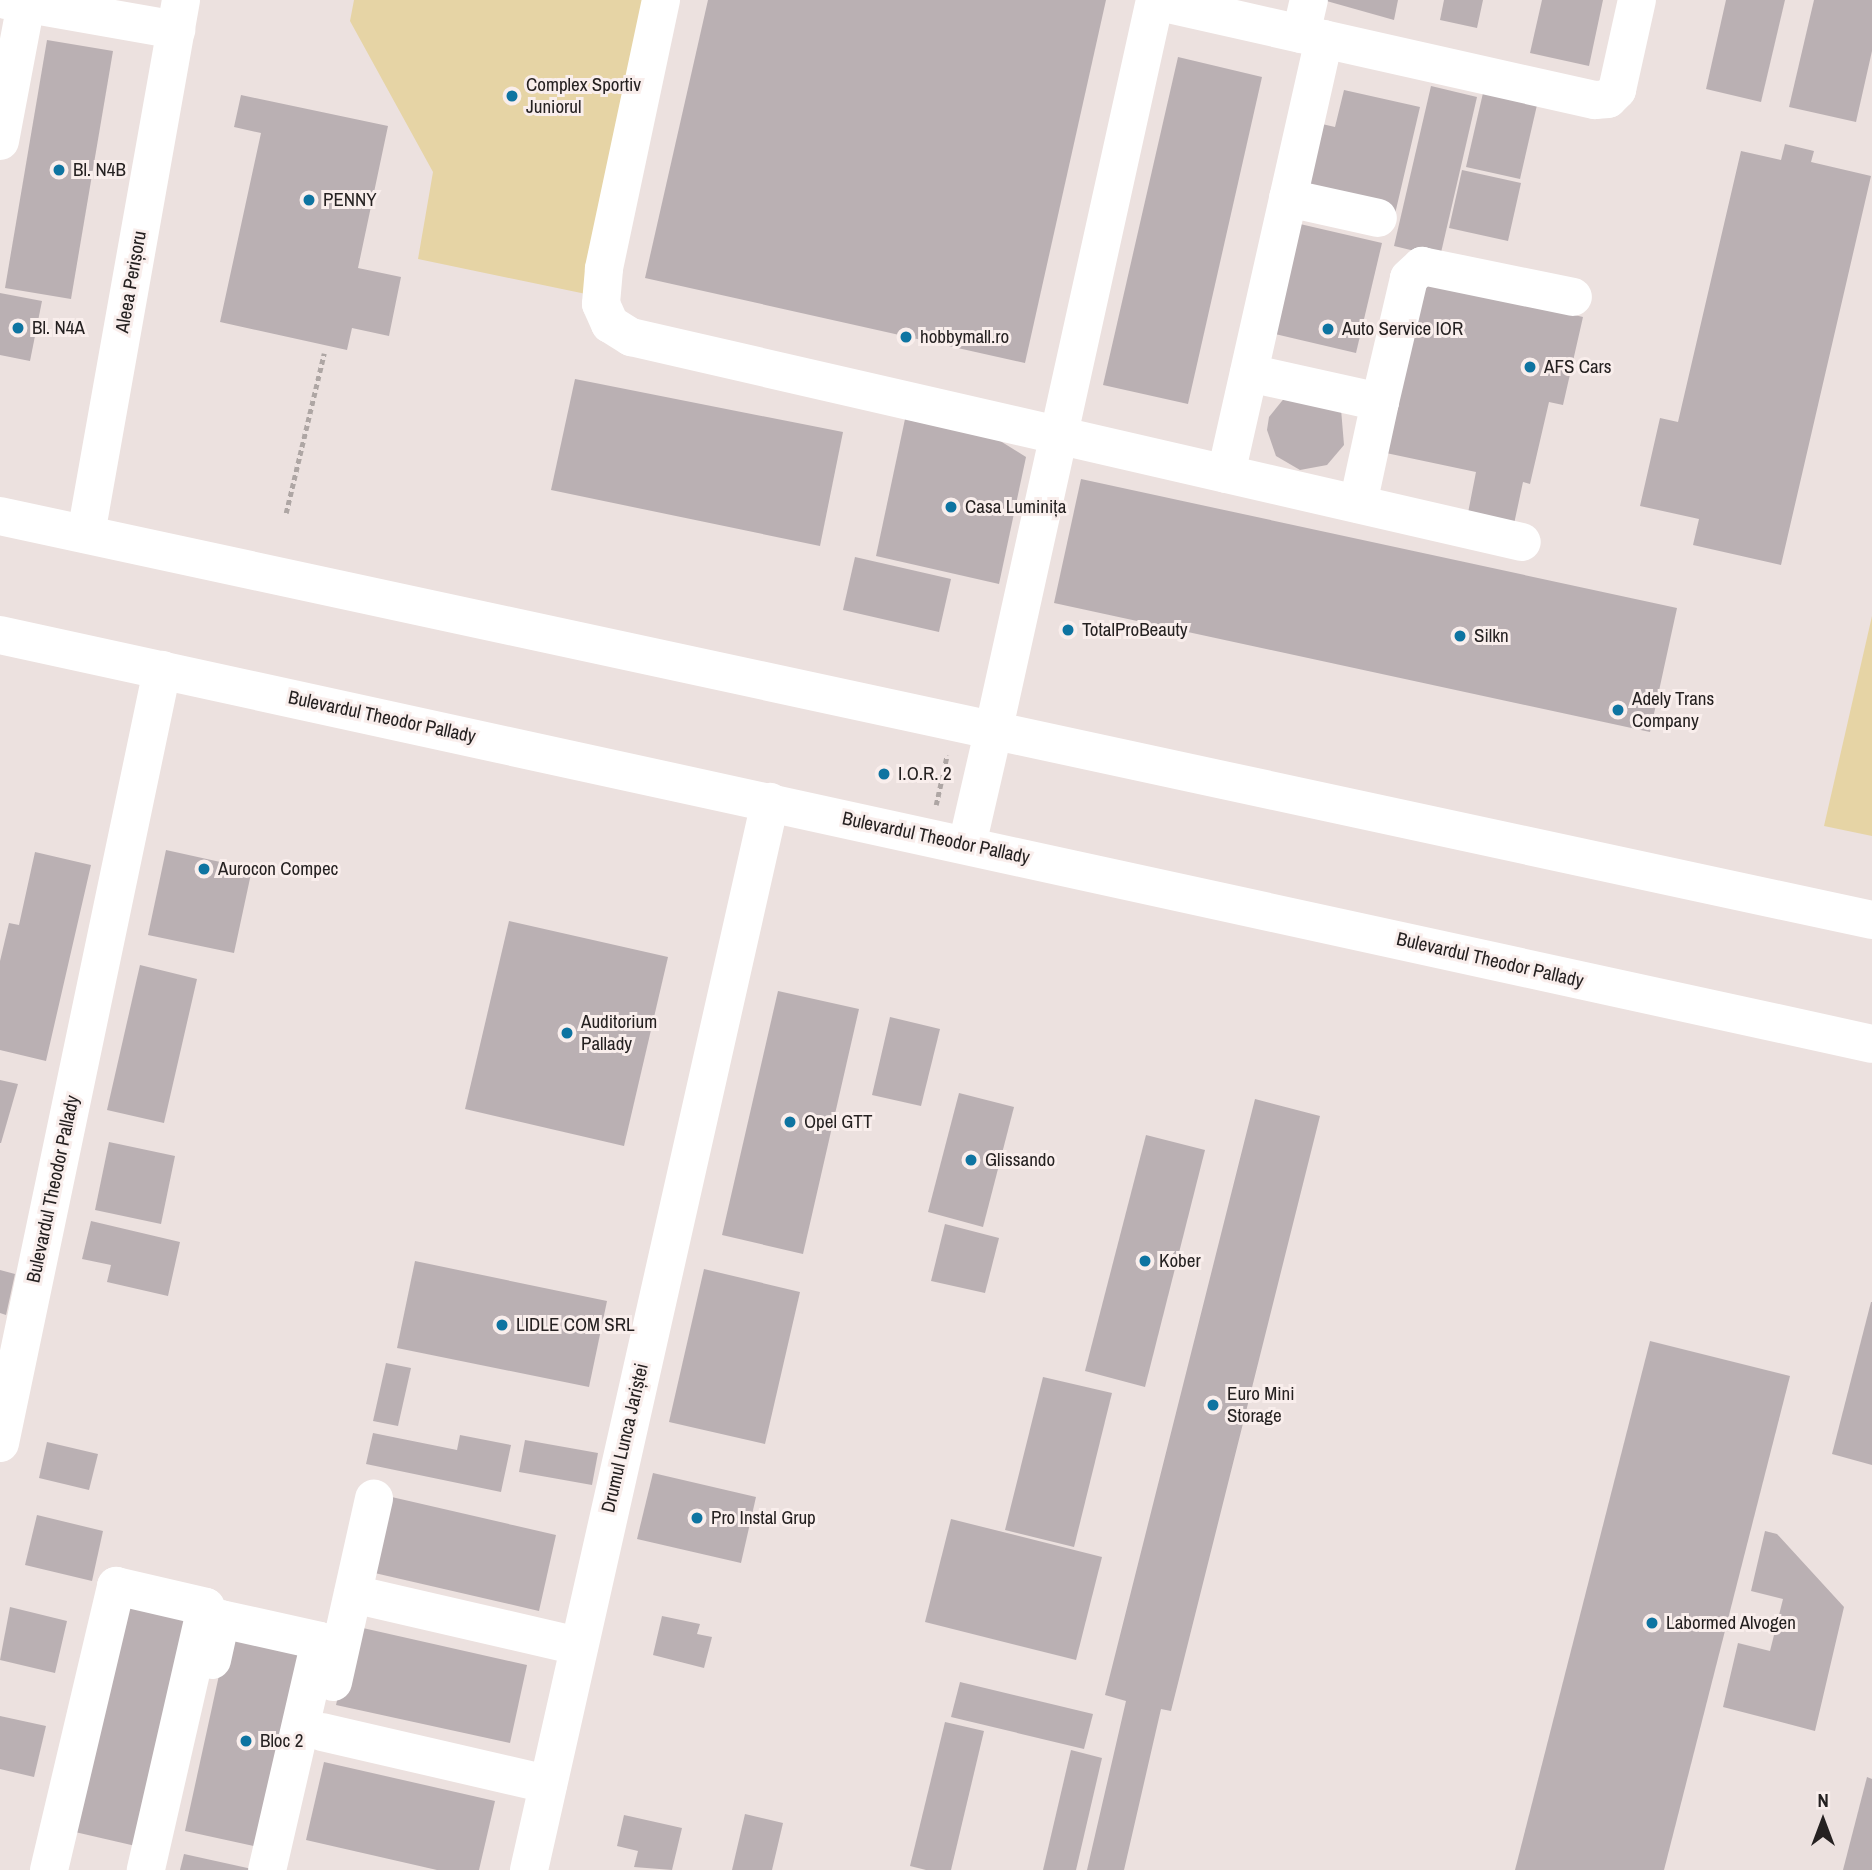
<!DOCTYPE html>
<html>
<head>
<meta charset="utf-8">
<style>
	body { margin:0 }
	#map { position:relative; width:1872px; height:1870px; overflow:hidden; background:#ece1df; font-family:"Archivo Narrow",sans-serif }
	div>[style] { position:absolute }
	.green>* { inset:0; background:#e6d4a5 }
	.building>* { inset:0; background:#bab0b3 }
	.path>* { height:4.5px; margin-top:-2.25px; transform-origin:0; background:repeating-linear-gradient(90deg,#aea6a4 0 5px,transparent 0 8.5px) }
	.minor>* { height:38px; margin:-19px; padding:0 19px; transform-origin:19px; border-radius:19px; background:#fff }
	.major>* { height:38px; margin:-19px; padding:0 19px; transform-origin:19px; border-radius:19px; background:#fff }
	.dots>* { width:19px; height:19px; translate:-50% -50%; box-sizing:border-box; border:4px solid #f9eeec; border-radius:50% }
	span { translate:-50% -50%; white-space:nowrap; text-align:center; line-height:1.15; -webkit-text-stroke:6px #f9eeec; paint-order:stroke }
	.poi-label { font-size:19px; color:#252121 }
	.left { translate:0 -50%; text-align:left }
	.street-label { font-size:19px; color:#252121 }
	.north { position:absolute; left:1788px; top:1786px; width:70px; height:70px; -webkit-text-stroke:5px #f9eeec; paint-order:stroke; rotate:0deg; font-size:19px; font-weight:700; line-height:28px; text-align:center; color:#252121 }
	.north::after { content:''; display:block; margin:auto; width:24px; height:32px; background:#252121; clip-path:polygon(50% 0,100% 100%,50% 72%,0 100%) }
</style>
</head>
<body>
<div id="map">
	<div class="green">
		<div style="clip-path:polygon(354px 0,655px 0,586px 294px,418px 259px,433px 172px,350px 21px)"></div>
		<div style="clip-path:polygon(1872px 616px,1872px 836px,1824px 826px)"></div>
	</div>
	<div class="building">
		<div style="clip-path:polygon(708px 0,1106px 0,1025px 363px,645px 278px)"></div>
		<div style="clip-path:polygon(1323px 0,1398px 0,1394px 20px)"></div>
		<div style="clip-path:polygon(1444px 0,1483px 0,1477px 28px,1440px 20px)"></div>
		<div style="clip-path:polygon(1542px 0,1603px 0,1589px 66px,1530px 53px)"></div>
		<div style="clip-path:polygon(1726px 0,1785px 0,1761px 102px,1706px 89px)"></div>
		<div style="clip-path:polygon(1814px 0,1872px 0,1872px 51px,1856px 122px,1789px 107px)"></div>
		<div style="clip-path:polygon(47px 40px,113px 51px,71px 299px,5px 288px)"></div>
		<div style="clip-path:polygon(1178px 57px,1262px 77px,1188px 404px,1103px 385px)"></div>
		<div style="clip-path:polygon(1431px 86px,1477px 97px,1440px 257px,1394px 246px)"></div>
		<div style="clip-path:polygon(1344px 90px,1420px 107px,1395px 214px,1306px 194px,1322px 124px,1335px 127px)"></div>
		<div style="clip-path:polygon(1483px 93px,1537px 105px,1520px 179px,1466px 167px)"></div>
		<div style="clip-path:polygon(241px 95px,388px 126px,358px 268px,401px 277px,389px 336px,352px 328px,347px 350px,220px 322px,261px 133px,234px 127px)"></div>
		<div style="clip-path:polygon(1785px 144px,1814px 151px,1811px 162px,1871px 176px,1781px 565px,1693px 545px,1699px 519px,1640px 506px,1660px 418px,1678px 422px,1741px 151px,1781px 160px)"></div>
		<div style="clip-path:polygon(1462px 170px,1521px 183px,1508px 241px,1449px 228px)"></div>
		<div style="clip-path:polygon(1300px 224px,1382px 243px,1356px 353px,1275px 334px)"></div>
		<div style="clip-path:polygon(1419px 279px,1583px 317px,1563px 405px,1549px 402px,1530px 484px,1523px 482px,1514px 524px,1468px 513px,1476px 472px,1386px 453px)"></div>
		<div style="clip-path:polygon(0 293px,42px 301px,30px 361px,0 355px)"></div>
		<div style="clip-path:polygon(575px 379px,843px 432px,820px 546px,551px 490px)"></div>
		<div style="clip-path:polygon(1286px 396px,1341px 409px,1344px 445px,1327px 465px,1300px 470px,1276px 456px,1267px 430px,1269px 417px)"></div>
		<div style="clip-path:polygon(905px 419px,997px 439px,1026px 457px,999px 584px,876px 556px)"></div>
		<div style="clip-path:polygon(1081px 479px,1677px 608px,1650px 732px,1054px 603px)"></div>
		<div style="clip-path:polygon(855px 557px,951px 579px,939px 632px,843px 610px)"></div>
		<div style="clip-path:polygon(166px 850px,252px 869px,234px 953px,148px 935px)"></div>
		<div style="clip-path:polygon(35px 852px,91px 865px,46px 1061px,0 1050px,0 961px,9px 923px,19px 925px)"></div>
		<div style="clip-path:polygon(509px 921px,668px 957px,624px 1146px,465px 1109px)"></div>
		<div style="clip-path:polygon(140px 965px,197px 979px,164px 1123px,107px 1110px)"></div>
		<div style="clip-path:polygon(778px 991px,859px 1009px,803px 1254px,722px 1235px)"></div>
		<div style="clip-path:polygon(890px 1017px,940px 1029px,921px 1106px,872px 1095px)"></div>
		<div style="clip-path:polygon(0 1080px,18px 1084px,1px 1143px,0 1143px)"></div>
		<div style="clip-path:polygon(959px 1093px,1014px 1107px,983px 1227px,928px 1212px)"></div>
		<div style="clip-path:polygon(1255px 1099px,1320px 1116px,1171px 1711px,1161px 1709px,1124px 1870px,1087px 1870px,1126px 1701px,1105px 1695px)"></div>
		<div style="clip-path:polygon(1146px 1135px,1205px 1150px,1145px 1387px,1085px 1371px)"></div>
		<div style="clip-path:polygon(109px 1142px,175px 1156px,161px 1224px,95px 1210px)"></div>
		<div style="clip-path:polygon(91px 1221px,180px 1242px,168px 1296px,107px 1282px,111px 1265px,82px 1259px)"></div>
		<div style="clip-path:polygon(945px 1224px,999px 1238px,985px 1293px,931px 1281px)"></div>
		<div style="clip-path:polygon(415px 1261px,607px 1301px,589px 1387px,397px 1348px)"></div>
		<div style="clip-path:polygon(704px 1269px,800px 1292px,765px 1444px,669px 1422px)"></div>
		<div style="clip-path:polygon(0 1270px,15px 1274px,6px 1315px,0 1313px)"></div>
		<div style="clip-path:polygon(1871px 1302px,1872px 1302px,1872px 1465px,1832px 1454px)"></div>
		<div style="clip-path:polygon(1650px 1341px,1790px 1376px,1664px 1870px,1515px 1870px)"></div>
		<div style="clip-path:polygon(386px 1363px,411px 1368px,398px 1426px,373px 1421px)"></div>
		<div style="clip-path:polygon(1043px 1377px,1112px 1393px,1074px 1547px,1005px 1530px)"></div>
		<div style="clip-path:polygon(373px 1433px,457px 1450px,460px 1435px,511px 1445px,501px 1492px,366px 1464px)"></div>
		<div style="clip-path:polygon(525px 1440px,598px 1453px,592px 1485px,519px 1472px)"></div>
		<div style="clip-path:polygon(47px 1442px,98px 1454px,89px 1490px,39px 1478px)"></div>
		<div style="clip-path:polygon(653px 1473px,756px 1497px,741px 1563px,637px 1539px)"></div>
		<div style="clip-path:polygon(383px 1495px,556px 1535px,539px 1611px,366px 1571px)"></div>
		<div style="clip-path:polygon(37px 1515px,103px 1531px,92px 1581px,25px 1565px)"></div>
		<div style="clip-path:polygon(951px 1519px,1102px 1557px,1076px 1660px,925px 1622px)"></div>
		<div style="clip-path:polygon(1765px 1531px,1777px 1534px,1844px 1607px,1815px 1731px,1723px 1707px,1738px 1643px,1770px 1651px,1783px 1599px,1751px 1591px)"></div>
		<div style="clip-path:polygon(127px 1601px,193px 1616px,140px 1847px,75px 1832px)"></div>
		<div style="clip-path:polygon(10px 1607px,67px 1621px,55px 1673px,0 1660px)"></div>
		<div style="clip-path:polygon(662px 1616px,700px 1624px,697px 1634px,712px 1637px,704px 1668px,653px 1655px)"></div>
		<div style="clip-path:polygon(354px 1626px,527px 1665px,510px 1743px,336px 1705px)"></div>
		<div style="clip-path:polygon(228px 1634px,307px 1651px,263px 1848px,185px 1831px)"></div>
		<div style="clip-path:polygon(960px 1682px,1093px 1714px,1084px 1749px,951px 1717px)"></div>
		<div style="clip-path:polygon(0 1716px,46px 1726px,34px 1777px,0 1769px)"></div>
		<div style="clip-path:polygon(945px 1722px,984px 1731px,951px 1870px,926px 1870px,910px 1866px)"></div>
		<div style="clip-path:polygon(1071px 1750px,1102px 1758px,1076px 1870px,1043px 1870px)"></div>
		<div style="clip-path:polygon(324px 1762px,495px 1801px,479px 1870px,437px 1870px,306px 1840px)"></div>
		<div style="clip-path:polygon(1867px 1777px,1872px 1779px,1872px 1870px,1843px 1870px)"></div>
		<div style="clip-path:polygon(745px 1814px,783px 1823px,772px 1870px,732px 1870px)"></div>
		<div style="clip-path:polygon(624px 1815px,682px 1828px,672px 1870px,634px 1867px,638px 1851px,617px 1846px)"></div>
		<div style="clip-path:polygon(184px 1854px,252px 1869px,252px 1870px,180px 1870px)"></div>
	</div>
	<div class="path">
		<div style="left:286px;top:513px;width:164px;rotate:-76.6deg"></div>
		<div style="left:936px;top:805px;width:51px;rotate:-77.6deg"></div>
	</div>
	<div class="minor">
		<div style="left:6px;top:0;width:173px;rotate:10deg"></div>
		<div style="left:661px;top:0;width:275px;rotate:102deg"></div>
		<div style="left:604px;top:269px;width:35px;rotate:95deg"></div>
		<div style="left:601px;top:304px;width:22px;rotate:66deg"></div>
		<div style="left:610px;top:324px;width:25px;rotate:32deg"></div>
		<div style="left:631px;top:337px;width:914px;rotate:12.96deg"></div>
		<div style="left:1155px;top:1px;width:451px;rotate:12.7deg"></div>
		<div style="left:1595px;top:100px;width:13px;rotate:-4deg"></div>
		<div style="left:1608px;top:99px;width:13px;rotate:-45deg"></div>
		<div style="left:1617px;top:90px;width:92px;rotate:-77.5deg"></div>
		<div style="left:1301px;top:34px;width:35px;rotate:-77deg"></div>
		<div style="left:0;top:141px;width:140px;rotate:-79.3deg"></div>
		<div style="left:1288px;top:198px;width:92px;rotate:12.5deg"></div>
		<div style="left:1249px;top:373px;width:134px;rotate:12.5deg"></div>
		<div style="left:1380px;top:402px;width:127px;rotate:-76.8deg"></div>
		<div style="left:1409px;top:278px;width:18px;rotate:-43deg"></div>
		<div style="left:1422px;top:266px;width:154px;rotate:11.6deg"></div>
		<div style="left:1226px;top:474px;width:446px;rotate:-77.3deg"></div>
		<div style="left:1358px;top:504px;width:104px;rotate:-77.8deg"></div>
		<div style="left:86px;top:534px;width:542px;rotate:-79.91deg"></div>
		<div style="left:994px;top:728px;width:746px;rotate:-77.53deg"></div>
		<div style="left:0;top:1443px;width:790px;rotate:-78.16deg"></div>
		<div style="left:353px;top:1594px;width:232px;rotate:13deg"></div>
		<div style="left:212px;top:1660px;width:42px;rotate:-77.6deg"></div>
		<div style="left:221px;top:1619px;width:101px;rotate:12.5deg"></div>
		<div style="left:320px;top:1641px;width:235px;rotate:103deg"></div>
		<div style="left:333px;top:1682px;width:188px;rotate:-77.4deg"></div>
		<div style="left:322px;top:1732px;width:232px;rotate:13deg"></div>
		<div style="left:49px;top:1870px;width:292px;rotate:-76.7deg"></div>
		<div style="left:116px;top:1586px;width:92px;rotate:13.1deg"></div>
		<div style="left:206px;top:1607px;width:270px;rotate:102.9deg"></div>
		<div style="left:529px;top:1870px;width:1095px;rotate:-77.28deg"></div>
	</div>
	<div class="major">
		<div style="left:0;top:516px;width:1915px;rotate:12.18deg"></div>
		<div style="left:0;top:635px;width:1916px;rotate:12.32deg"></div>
		<div style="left:967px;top:845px;width:120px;rotate:-77deg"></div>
	</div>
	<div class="dots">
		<div style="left:512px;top:96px;background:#0e74a1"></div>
		<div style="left:59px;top:170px;background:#0e74a1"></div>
		<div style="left:309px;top:200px;background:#0e74a1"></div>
		<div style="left:18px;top:328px;background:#0e74a1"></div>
		<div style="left:1328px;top:329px;background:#0e74a1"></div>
		<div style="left:906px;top:337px;background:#0e74a1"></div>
		<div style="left:1530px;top:367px;background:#0e74a1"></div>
		<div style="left:951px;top:507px;background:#0e74a1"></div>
		<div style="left:1068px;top:630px;background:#0e74a1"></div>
		<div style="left:1460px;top:636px;background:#0e74a1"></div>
		<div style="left:1618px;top:710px;background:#0e74a1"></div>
		<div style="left:884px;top:774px;background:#0e74a1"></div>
		<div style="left:204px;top:869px;background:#0e74a1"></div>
		<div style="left:567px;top:1033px;background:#0e74a1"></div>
		<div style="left:790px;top:1122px;background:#0e74a1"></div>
		<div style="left:971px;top:1160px;background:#0e74a1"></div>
		<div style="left:1145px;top:1261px;background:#0e74a1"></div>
		<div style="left:502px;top:1325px;background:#0e74a1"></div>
		<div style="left:1213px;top:1405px;background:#0e74a1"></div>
		<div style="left:697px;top:1518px;background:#0e74a1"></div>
		<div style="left:1652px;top:1623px;background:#0e74a1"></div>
		<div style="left:246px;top:1741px;background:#0e74a1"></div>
	</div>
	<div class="poi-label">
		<span class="left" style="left:526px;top:96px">Complex Sportiv<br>Juniorul</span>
		<span class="left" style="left:73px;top:170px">Bl. N4B</span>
		<span class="left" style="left:323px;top:200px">PENNY</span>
		<span class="left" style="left:32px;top:328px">Bl. N4A</span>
		<span class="left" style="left:1342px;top:329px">Auto Service IOR</span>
		<span class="left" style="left:920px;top:337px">hobbymall.ro</span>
		<span class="left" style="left:1544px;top:367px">AFS Cars</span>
		<span class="left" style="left:965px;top:507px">Casa Luminița</span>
		<span class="left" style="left:1082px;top:630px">TotalProBeauty</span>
		<span class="left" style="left:1474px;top:636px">Silkn</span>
		<span class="left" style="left:1632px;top:710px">Adely Trans<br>Company</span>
		<span class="left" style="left:898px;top:774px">I.O.R. 2</span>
		<span class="left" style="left:218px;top:869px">Aurocon Compec</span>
		<span class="left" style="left:581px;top:1033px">Auditorium<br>Pallady</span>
		<span class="left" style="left:804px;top:1122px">Opel GTT</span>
		<span class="left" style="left:985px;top:1160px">Glissando</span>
		<span class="left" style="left:1159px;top:1261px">Kober</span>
		<span class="left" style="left:516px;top:1325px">LIDLE COM SRL</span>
		<span class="left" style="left:1227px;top:1405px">Euro Mini<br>Storage</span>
		<span class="left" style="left:711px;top:1518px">Pro Instal Grup</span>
		<span class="left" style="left:1666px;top:1623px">Labormed Alvogen</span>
		<span class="left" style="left:260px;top:1741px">Bloc 2</span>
	</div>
	<div class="street-label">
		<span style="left:131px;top:282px;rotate:-80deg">Aleea Perișoru</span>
		<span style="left:382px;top:717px;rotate:12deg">Bulevardul Theodor Pallady</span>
		<span style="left:936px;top:838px;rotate:12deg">Bulevardul Theodor Pallady</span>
		<span style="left:1490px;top:960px;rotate:13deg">Bulevardul Theodor Pallady</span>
		<span style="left:53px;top:1189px;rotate:-78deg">Bulevardul Theodor Pallady</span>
		<span style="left:625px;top:1438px;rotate:-77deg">Drumul Lunca Jariștei</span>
	</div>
	<div class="north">N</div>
</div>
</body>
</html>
